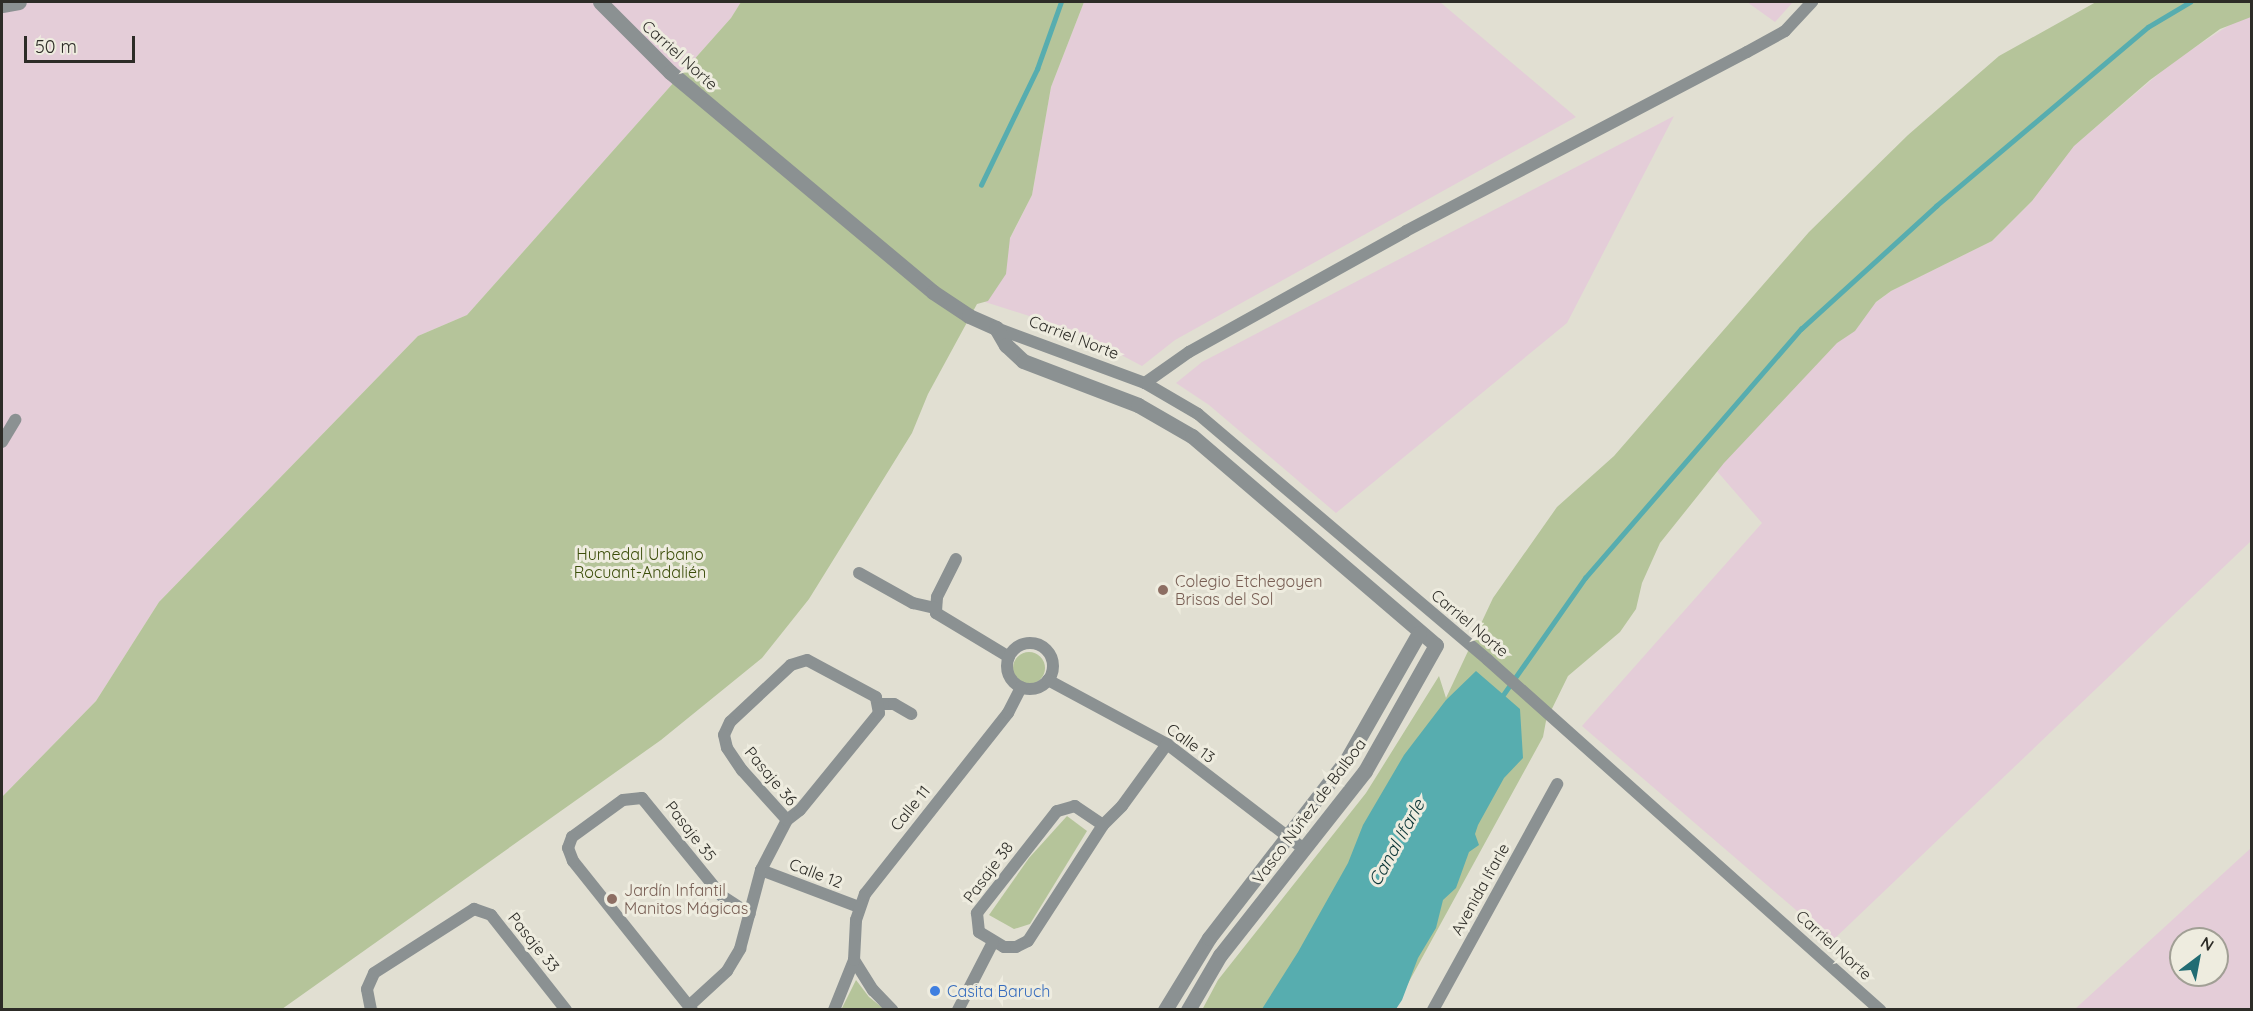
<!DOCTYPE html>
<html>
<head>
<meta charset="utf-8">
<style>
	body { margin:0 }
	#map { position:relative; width:2253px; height:1011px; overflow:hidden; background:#e1dfd2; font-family:Quicksand,sans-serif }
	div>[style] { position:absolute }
	.industrial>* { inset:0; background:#e4cdd8 }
	.green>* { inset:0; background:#b5c49a }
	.round { border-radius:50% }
	.water>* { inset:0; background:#57adaf }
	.stream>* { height:4.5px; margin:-2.25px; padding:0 2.25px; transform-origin:2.25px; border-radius:2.25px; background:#57adaf }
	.minor>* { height:12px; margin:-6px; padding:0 6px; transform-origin:6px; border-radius:6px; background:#8b9192 }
	.minor>.ring { margin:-6px; padding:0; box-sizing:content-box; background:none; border:12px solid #8b9192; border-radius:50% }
	.tertiary>* { height:15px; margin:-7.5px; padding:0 7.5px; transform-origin:7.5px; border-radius:7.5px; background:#8b9192 }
	.dots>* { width:16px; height:16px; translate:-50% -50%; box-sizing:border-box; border:3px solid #eeecdf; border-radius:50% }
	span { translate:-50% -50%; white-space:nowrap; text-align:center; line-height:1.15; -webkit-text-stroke:6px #eeecdf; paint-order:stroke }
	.street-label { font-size:16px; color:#2d2c27 }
	.park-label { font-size:16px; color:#3b4d09 }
	.education-label { font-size:16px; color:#785e54 }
	.left { translate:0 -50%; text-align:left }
	.shop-label { font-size:16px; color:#366cbe }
	.water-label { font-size:18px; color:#0d3738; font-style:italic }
	.frame { position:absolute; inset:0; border:3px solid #2d2c27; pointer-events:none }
	.north { position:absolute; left:2169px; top:927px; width:60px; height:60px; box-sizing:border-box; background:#eeecdf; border:2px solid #a19f95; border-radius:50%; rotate:32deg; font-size:16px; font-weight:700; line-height:24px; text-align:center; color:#2d2c27 }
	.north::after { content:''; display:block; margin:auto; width:21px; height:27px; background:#216c73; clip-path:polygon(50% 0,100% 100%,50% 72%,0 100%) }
	.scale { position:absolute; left:24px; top:36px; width:111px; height:27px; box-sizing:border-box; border:3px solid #2d2c27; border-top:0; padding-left:8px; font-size:18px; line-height:21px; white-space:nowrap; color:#2d2c27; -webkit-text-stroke:4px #eeecdf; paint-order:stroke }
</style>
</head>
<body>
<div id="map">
	<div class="industrial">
		<div style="clip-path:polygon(2px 2px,741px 2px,731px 18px,467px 315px,418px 336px,159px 602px,96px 701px,2px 797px)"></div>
		<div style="clip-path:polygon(1084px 2px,1440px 2px,1576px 117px,1175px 340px,1142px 366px,1076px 331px,979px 300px,1032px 195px,1051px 87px)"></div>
		<div style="clip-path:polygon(1747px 2px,1793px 2px,1775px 22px)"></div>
		<div style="clip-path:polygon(2245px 15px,2251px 15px,2251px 541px,1832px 941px,1582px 726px,1762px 523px,1716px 470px,1771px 409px,1870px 307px,1891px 291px,1992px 241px,2032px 201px,2063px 155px,2175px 60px)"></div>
		<div style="clip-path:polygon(1674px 116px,1567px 323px,1336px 513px,1209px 405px,1176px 383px,1202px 362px)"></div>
		<div style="clip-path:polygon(evenodd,2251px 848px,2251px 1009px,2075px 1009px,2251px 848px,2181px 939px,2217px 939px,2217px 975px,2181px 975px,2181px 939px)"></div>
	</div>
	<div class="green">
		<div style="clip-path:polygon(741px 2px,1084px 2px,1051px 87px,1032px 195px,1010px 238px,1006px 274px,988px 301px,977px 304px,928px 394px,912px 433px,809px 599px,762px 658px,661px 740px,282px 1009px,2px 1010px,2px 797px,96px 701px,159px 602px,418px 336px,467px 315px,731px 18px)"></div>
		<div style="clip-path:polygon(2096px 2px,2251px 2px,2251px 17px,2220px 29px,2150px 80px,2074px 146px,2032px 201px,1992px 241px,1891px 291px,1876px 302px,1855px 331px,1837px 343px,1724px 463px,1660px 543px,1642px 583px,1636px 609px,1620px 632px,1568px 676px,1546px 721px,1543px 737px,1394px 1009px,1202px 1010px,1218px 980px,1366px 793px,1439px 676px,1446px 698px,1493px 598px,1557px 507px,1614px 456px,1809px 232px,1908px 135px,1999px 56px)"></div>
		<div class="round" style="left:1013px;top:652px;width:32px;height:32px"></div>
		<div style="clip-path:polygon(1067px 816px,1087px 831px,1030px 924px,1014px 929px,989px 915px,1029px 858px)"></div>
		<div style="clip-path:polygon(856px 980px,869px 997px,884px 1009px,841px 1010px)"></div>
	</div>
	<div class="water">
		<div style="clip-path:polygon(1476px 671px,1520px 709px,1523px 758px,1504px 778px,1478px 825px,1475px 834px,1479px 845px,1469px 852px,1456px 888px,1443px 900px,1436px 928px,1418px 958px,1402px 1000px,1396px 1009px,1262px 1009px,1298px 952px,1348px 863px,1363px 825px,1404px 755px,1446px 700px)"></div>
	</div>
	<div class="stream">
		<div style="left:981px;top:185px;width:129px;rotate:-64.2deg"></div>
		<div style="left:1037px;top:69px;width:71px;rotate:-70.3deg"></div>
		<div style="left:1503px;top:695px;width:143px;rotate:-55deg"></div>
		<div style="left:1585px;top:578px;width:330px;rotate:-49.1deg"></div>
		<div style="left:1801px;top:329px;width:183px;rotate:-42.3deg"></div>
		<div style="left:1936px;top:206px;width:277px;rotate:-40.2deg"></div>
		<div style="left:2148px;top:27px;width:49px;rotate:-30.8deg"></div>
	</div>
	<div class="minor">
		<div style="left:996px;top:328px;width:159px;rotate:20.3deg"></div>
		<div style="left:1145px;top:383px;width:61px;rotate:30.3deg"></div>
		<div style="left:1198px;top:414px;width:380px;rotate:40.3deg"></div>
		<div style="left:1488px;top:660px;width:526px;rotate:41.76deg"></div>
		<div style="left:1145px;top:383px;width:54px;rotate:-35.2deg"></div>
		<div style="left:1189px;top:352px;width:248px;rotate:-29.1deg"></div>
		<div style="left:1406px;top:231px;width:385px;rotate:-27.7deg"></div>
		<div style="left:1747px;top:52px;width:43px;rotate:-28.9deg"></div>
		<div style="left:1785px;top:31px;width:40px;rotate:-47deg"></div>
		<div style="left:2px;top:442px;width:26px;rotate:-59deg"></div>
		<div style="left:956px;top:559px;width:42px;rotate:116.6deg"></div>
		<div style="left:937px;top:597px;width:16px;rotate:94deg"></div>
		<div style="left:936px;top:613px;width:85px;rotate:31.1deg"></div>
		<div style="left:859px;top:573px;width:62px;rotate:29.1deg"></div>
		<div style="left:913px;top:603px;width:23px;rotate:13deg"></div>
		<div class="ring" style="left:1007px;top:643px;width:34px;height:34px"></div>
		<div style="left:1048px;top:680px;width:135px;rotate:28.3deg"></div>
		<div style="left:1167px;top:744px;width:173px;rotate:37.5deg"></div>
		<div style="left:880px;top:704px;width:14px"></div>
		<div style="left:894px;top:704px;width:20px;rotate:30deg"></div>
		<div style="left:1103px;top:825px;width:34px;rotate:-146deg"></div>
		<div style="left:1075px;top:806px;width:19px;rotate:164deg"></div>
		<div style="left:1057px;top:811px;width:130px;rotate:128.1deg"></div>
		<div style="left:977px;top:913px;width:19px;rotate:84deg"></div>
		<div style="left:979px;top:932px;width:29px;rotate:31deg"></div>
		<div style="left:1004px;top:947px;width:12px"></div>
		<div style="left:1016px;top:947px;width:13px;rotate:-27deg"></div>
		<div style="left:1028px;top:941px;width:138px;rotate:-57.1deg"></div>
		<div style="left:1103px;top:825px;width:27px;rotate:-45deg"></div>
		<div style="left:1122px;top:806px;width:77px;rotate:-54deg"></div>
		<div style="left:761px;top:870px;width:105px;rotate:20.7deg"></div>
		<div style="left:854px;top:960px;width:36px;rotate:58deg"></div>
		<div style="left:873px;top:990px;width:28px;rotate:46deg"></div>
		<div style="left:689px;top:1006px;width:52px;rotate:-42.6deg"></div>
		<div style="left:727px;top:971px;width:26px;rotate:-59deg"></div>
		<div style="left:740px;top:949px;width:82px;rotate:-75.1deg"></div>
		<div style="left:761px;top:870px;width:56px;rotate:-62.5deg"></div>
		<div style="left:787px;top:820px;width:16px;rotate:-38deg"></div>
		<div style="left:800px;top:810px;width:125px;rotate:-50.8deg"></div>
		<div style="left:879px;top:713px;width:16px;rotate:-101deg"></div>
		<div style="left:876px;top:697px;width:78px;rotate:-151.8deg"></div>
		<div style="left:807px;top:660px;width:17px;rotate:163deg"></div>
		<div style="left:791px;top:665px;width:83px;rotate:136.9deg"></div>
		<div style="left:730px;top:722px;width:14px;rotate:115deg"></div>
		<div style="left:724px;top:735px;width:13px;rotate:77deg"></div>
		<div style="left:727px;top:748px;width:27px;rotate:56deg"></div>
		<div style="left:742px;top:770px;width:67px;rotate:48deg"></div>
		<div style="left:371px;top:1010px;width:21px;rotate:-101deg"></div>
		<div style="left:367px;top:989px;width:17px;rotate:-66deg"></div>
		<div style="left:374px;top:973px;width:119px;rotate:-32.6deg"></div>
		<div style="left:474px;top:909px;width:18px;rotate:19deg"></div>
		<div style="left:491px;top:915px;width:121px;rotate:51.7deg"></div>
		<div style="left:692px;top:1010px;width:191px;rotate:-128.6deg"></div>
		<div style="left:573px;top:861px;width:14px;rotate:-111deg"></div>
		<div style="left:568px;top:848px;width:12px;rotate:-70deg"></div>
		<div style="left:572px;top:837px;width:63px;rotate:-36deg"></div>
		<div style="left:623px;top:800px;width:19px;rotate:-6deg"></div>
		<div style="left:642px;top:798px;width:127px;rotate:50.8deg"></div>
		<div style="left:722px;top:896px;width:33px;rotate:33deg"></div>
		<div style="left:834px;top:1010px;width:54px;rotate:-68.2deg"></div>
		<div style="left:854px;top:960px;width:40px;rotate:-87.1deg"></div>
		<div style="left:856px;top:920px;width:28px;rotate:-71deg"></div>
		<div style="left:865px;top:894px;width:231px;rotate:-51.7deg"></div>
		<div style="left:1008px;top:713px;width:29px;rotate:-63deg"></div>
		<div style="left:958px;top:1010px;width:76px;rotate:-62.8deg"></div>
		<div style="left:1433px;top:1010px;width:258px;rotate:-61.2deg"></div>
	</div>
	<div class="tertiary">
		<div style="left:600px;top:2px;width:99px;rotate:45deg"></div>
		<div style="left:670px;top:72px;width:343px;rotate:39.9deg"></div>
		<div style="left:933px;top:292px;width:43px;rotate:33.7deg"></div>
		<div style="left:969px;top:316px;width:30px;rotate:24deg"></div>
		<div style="left:996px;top:328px;width:20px;rotate:60deg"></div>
		<div style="left:1006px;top:345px;width:23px;rotate:43deg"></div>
		<div style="left:1023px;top:361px;width:123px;rotate:20.9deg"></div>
		<div style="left:1138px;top:405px;width:62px;rotate:29.9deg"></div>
		<div style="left:1192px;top:436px;width:321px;rotate:40.6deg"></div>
		<div style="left:1436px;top:645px;width:145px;rotate:119.4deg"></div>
		<div style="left:1365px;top:771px;width:234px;rotate:128.2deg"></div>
		<div style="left:1220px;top:955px;width:64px;rotate:120.2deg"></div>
		<div style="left:2px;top:5px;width:17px;rotate:-10deg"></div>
		<div style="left:1165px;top:1010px;width:84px;rotate:-58.6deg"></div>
		<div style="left:1209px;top:938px;width:224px;rotate:-52.3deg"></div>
		<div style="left:1346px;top:761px;width:147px;rotate:-60.3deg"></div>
	</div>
	<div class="dots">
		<div style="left:1163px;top:590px;background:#8d6e63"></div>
		<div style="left:612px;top:899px;background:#8d6e63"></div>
		<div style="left:935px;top:991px;background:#3f7fe0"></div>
	</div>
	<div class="street-label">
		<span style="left:680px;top:55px;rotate:42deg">Carriel Norte</span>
		<span style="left:1074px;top:337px;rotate:21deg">Carriel Norte</span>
		<span style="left:1470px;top:623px;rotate:40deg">Carriel Norte</span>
		<span style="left:1191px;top:743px;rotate:36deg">Calle 13</span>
		<span style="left:771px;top:776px;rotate:50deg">Pasaje 36</span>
		<span style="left:910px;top:808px;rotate:-51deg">Calle 11</span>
		<span style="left:1309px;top:811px;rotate:-53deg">Vasco Núñez de Balboa</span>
		<span style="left:691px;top:831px;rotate:52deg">Pasaje 35</span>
		<span style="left:988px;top:872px;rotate:-53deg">Pasaje 38</span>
		<span style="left:816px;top:873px;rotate:21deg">Calle 12</span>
		<span style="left:1480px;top:889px;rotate:-61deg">Avenida Ifarle</span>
		<span style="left:534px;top:942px;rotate:51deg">Pasaje 33</span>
		<span style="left:1834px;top:945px;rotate:42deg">Carriel Norte</span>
	</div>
	<div class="park-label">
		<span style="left:640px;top:563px">Humedal Urbano<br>Rocuant-Andalién</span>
	</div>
	<div class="education-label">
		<span class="left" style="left:1175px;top:590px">Colegio Etchegoyen<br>Brisas del Sol</span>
		<span class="left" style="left:624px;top:899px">Jardín Infantil<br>Manitos Mágicas</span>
	</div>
	<div class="shop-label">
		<span class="left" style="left:947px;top:991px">Casita Baruch</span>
	</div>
	<div class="water-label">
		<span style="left:1397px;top:843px;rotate:-61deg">Canal Ifarle</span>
	</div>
	<div class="frame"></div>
	<div class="north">N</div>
	<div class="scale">50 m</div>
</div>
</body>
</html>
